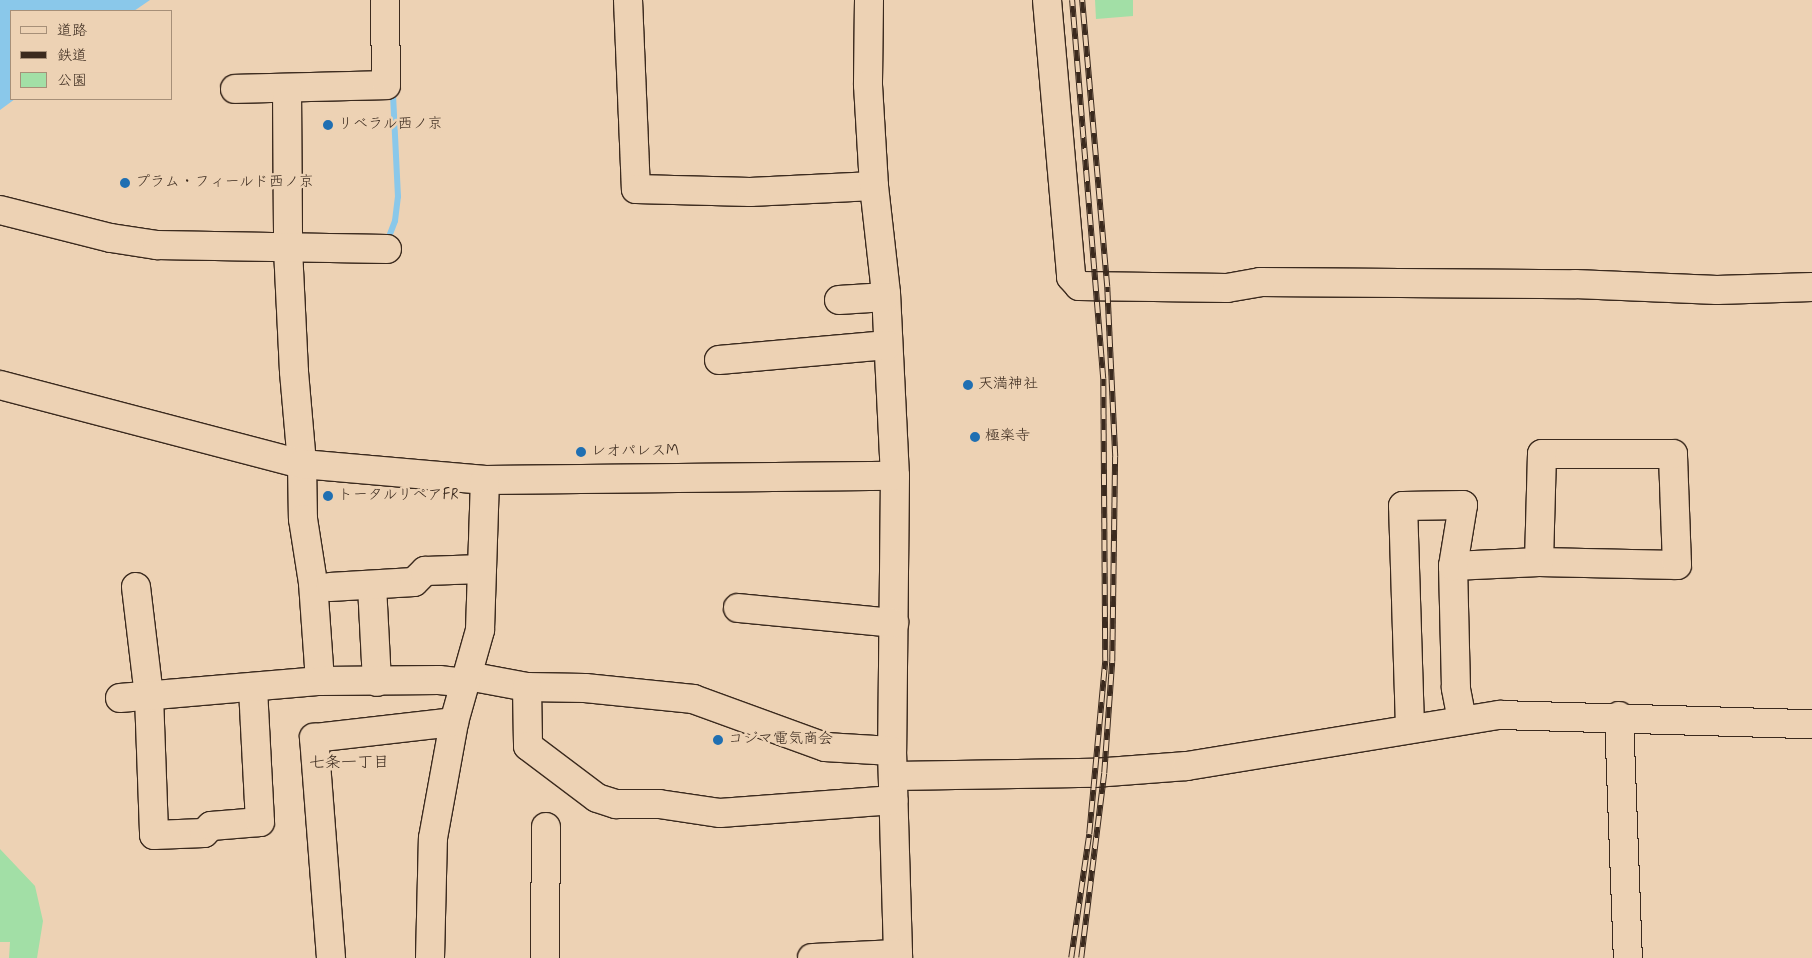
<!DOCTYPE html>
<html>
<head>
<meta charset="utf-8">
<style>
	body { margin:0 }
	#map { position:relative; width:1812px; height:958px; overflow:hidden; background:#edd2b4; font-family:Mynerve,"Klee One",sans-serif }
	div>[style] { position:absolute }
	.green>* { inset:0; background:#a2dfa6 }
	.water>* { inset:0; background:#8ac8ea }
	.stream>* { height:5.5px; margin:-2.75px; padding:0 2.75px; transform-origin:2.75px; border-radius:2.75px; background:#8ac8ea }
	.roads { filter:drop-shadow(1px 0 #3b2a1e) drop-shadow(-1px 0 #3b2a1e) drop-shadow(0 1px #3b2a1e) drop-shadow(0 -1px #3b2a1e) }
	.minor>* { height:28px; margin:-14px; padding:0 14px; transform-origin:14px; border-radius:14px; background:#edd2b4 }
	.rail>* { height:5.5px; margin-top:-2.75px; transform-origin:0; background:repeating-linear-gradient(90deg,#edd2b4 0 11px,#3b2a1e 0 22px); box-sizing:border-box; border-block:1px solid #3b2a1e }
	.dots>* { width:14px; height:14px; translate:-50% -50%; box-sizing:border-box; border:2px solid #edd2b4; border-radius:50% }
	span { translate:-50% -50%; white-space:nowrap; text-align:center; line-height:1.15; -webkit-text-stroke:5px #edd2b4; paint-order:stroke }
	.poi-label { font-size:15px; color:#3b2a1e }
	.left { translate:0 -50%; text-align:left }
	.neighbourhood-label { font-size:16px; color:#3b2a1e }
	.legend { position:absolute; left:10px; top:10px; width:162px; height:90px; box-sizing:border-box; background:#edd2b4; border:1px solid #a68f78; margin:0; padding:6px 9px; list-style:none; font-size:15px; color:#3b2a1e }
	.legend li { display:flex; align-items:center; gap:10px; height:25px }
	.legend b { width:25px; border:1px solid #a68f78 }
</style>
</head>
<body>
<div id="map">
	<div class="green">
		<div style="clip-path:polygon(1095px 0,1133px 0,1133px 16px,1096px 19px)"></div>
		<div style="clip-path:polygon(0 849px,35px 886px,43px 921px,37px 958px,9px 958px,10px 942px,0 942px)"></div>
	</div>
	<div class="water">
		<div style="clip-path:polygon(0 0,150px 0,134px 11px,11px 11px,11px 99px,15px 99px,0 110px)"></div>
	</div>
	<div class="stream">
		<div style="left:387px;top:242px;width:22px;rotate:-69deg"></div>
		<div style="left:395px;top:221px;width:24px;rotate:-83deg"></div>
		<div style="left:398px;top:197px;width:104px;rotate:-92.8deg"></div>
	</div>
	<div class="roads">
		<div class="minor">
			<div style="left:628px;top:0;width:189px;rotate:87.6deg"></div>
			<div style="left:636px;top:189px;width:114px;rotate:1.5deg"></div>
			<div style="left:750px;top:192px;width:124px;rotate:-2.8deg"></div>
			<div style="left:869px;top:0;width:85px;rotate:90.7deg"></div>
			<div style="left:868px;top:85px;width:101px;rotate:86.6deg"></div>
			<div style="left:874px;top:186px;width:108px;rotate:83.6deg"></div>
			<div style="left:886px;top:293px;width:183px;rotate:87.2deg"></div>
			<div style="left:895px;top:476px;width:275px;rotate:90.6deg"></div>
			<div style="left:892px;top:751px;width:207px;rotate:88.3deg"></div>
			<div style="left:1047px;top:0;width:278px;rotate:85deg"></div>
			<div style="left:1071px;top:277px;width:12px;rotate:48deg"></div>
			<div style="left:1079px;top:286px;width:148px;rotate:0.8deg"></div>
			<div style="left:1227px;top:288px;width:34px;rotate:-10deg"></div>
			<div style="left:1260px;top:282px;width:315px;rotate:0.4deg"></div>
			<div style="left:1575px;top:284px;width:142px;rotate:2.4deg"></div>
			<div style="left:1717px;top:290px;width:95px;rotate:-1.8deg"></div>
			<div style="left:235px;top:89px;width:151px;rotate:-1.5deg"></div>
			<div style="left:386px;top:85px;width:85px;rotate:-90.7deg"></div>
			<div style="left:287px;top:89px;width:160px;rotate:89.6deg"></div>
			<div style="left:288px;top:249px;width:123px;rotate:87.2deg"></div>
			<div style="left:294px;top:372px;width:92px;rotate:85deg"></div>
			<div style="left:302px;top:464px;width:55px;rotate:89deg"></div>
			<div style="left:303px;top:519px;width:65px;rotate:81.1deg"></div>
			<div style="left:313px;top:583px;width:98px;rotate:85.9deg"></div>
			<div style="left:0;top:210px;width:114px;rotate:14.2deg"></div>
			<div style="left:111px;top:238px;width:47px;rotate:8.7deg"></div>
			<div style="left:157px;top:245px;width:230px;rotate:1deg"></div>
			<div style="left:839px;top:300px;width:47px;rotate:-3.7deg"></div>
			<div style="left:719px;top:360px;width:169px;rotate:-5.1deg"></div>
			<div style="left:0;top:385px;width:312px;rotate:14.7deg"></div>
			<div style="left:302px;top:464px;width:184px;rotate:5deg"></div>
			<div style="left:485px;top:480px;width:410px;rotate:-0.6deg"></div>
			<div style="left:372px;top:586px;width:96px;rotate:87deg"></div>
			<div style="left:136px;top:587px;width:110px;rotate:83.2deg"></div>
			<div style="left:149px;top:696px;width:139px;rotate:87.9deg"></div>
			<div style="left:154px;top:835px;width:50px;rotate:-2.3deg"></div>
			<div style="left:204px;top:833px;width:10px;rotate:-45deg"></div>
			<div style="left:211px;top:826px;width:49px;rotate:-4.7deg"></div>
			<div style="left:260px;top:822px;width:135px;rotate:-93deg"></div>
			<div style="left:330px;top:587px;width:84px;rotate:-3.4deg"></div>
			<div style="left:414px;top:582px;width:16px;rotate:-45deg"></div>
			<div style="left:425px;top:571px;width:57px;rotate:-2deg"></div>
			<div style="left:738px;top:608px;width:157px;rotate:5.5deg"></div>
			<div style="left:468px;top:676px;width:60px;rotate:10.6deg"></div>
			<div style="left:527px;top:687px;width:58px;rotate:1deg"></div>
			<div style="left:585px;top:688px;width:109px;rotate:5.8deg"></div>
			<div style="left:693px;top:699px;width:140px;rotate:20deg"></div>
			<div style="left:825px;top:747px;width:67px;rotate:3.4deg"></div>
			<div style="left:527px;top:687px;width:59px;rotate:89deg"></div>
			<div style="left:528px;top:746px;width:86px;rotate:37deg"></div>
			<div style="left:597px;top:798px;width:20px;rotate:18deg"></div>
			<div style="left:616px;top:804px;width:43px"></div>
			<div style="left:659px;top:804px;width:62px;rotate:8.4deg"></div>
			<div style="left:720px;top:813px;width:174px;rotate:-4.3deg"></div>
			<div style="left:120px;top:698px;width:201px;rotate:-4.9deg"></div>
			<div style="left:320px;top:681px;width:119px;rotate:-0.5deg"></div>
			<div style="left:439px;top:680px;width:27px;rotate:6deg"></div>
			<div style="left:1619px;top:716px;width:242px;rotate:87.9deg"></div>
			<div style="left:1462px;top:720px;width:33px;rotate:-101deg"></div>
			<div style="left:1456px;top:688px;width:122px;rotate:-91.4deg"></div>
			<div style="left:1453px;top:566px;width:86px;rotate:-2.7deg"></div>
			<div style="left:1539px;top:562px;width:138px;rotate:1.2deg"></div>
			<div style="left:1677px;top:565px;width:111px;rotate:-92.1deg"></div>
			<div style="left:1673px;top:454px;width:131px;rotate:180deg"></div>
			<div style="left:1542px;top:454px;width:108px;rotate:91.6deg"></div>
			<div style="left:1410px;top:727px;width:221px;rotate:-91.8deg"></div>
			<div style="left:1403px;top:506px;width:60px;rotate:-1deg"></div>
			<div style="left:1463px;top:505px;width:62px;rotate:99.3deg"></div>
			<div style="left:894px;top:776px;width:200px;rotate:-0.9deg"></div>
			<div style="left:1094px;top:773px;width:93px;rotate:-4.3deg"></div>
			<div style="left:1187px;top:766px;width:317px;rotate:-9.3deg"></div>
			<div style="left:1500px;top:715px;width:312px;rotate:1.7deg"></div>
			<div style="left:331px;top:958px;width:221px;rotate:-94.4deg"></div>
			<div style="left:314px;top:738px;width:141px;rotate:-6.5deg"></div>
			<div style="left:430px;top:958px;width:120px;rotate:-88.6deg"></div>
			<div style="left:433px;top:838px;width:118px;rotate:-79.7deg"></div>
			<div style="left:454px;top:722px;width:96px;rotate:-74.2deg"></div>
			<div style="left:480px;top:630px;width:150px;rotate:-88.1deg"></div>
			<div style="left:545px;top:958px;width:131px;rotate:-89.6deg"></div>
			<div style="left:812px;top:958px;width:86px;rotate:-2.7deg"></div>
		</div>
	</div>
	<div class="rail">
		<div style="left:1071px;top:958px;width:125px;rotate:-81.7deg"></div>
		<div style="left:1089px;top:834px;width:174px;rotate:-84.7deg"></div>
		<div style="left:1105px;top:661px;width:282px;rotate:-90.4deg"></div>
		<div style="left:1103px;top:379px;width:380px;rotate:-94.7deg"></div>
		<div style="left:1081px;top:958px;width:186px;rotate:-82.9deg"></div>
		<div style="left:1104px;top:773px;width:111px;rotate:-85.9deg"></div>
		<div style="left:1112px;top:662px;width:205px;rotate:-89.2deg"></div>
		<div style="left:1115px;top:457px;width:170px;rotate:-92.7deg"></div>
		<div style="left:1107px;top:287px;width:288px;rotate:-95deg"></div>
	</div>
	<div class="dots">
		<div style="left:328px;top:125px;background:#1f6fb2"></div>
		<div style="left:125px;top:183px;background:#1f6fb2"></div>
		<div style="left:968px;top:385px;background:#1f6fb2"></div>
		<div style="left:975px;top:437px;background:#1f6fb2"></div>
		<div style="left:581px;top:452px;background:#1f6fb2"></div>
		<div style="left:328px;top:496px;background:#1f6fb2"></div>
		<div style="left:718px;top:740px;background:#1f6fb2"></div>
	</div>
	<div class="poi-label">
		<span class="left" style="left:338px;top:125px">リベラル西ノ京</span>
		<span class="left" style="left:135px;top:183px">プラム・フィールド西ノ京</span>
		<span class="left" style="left:978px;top:385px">天満神社</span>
		<span class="left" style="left:985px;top:437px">極楽寺</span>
		<span class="left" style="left:591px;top:452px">レオパレスM</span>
		<span class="left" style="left:338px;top:496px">トータルリペアFR</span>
		<span class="left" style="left:728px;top:740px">コジマ電気商会</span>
	</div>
	<div class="neighbourhood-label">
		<span style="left:349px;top:763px">七条一丁目</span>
	</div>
	<ul class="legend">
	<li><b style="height:6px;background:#edd2b4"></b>道路</li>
	<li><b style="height:6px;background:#3b2a1e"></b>鉄道</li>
	<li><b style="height:14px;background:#a2dfa6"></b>公園</li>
	</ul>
</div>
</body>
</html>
